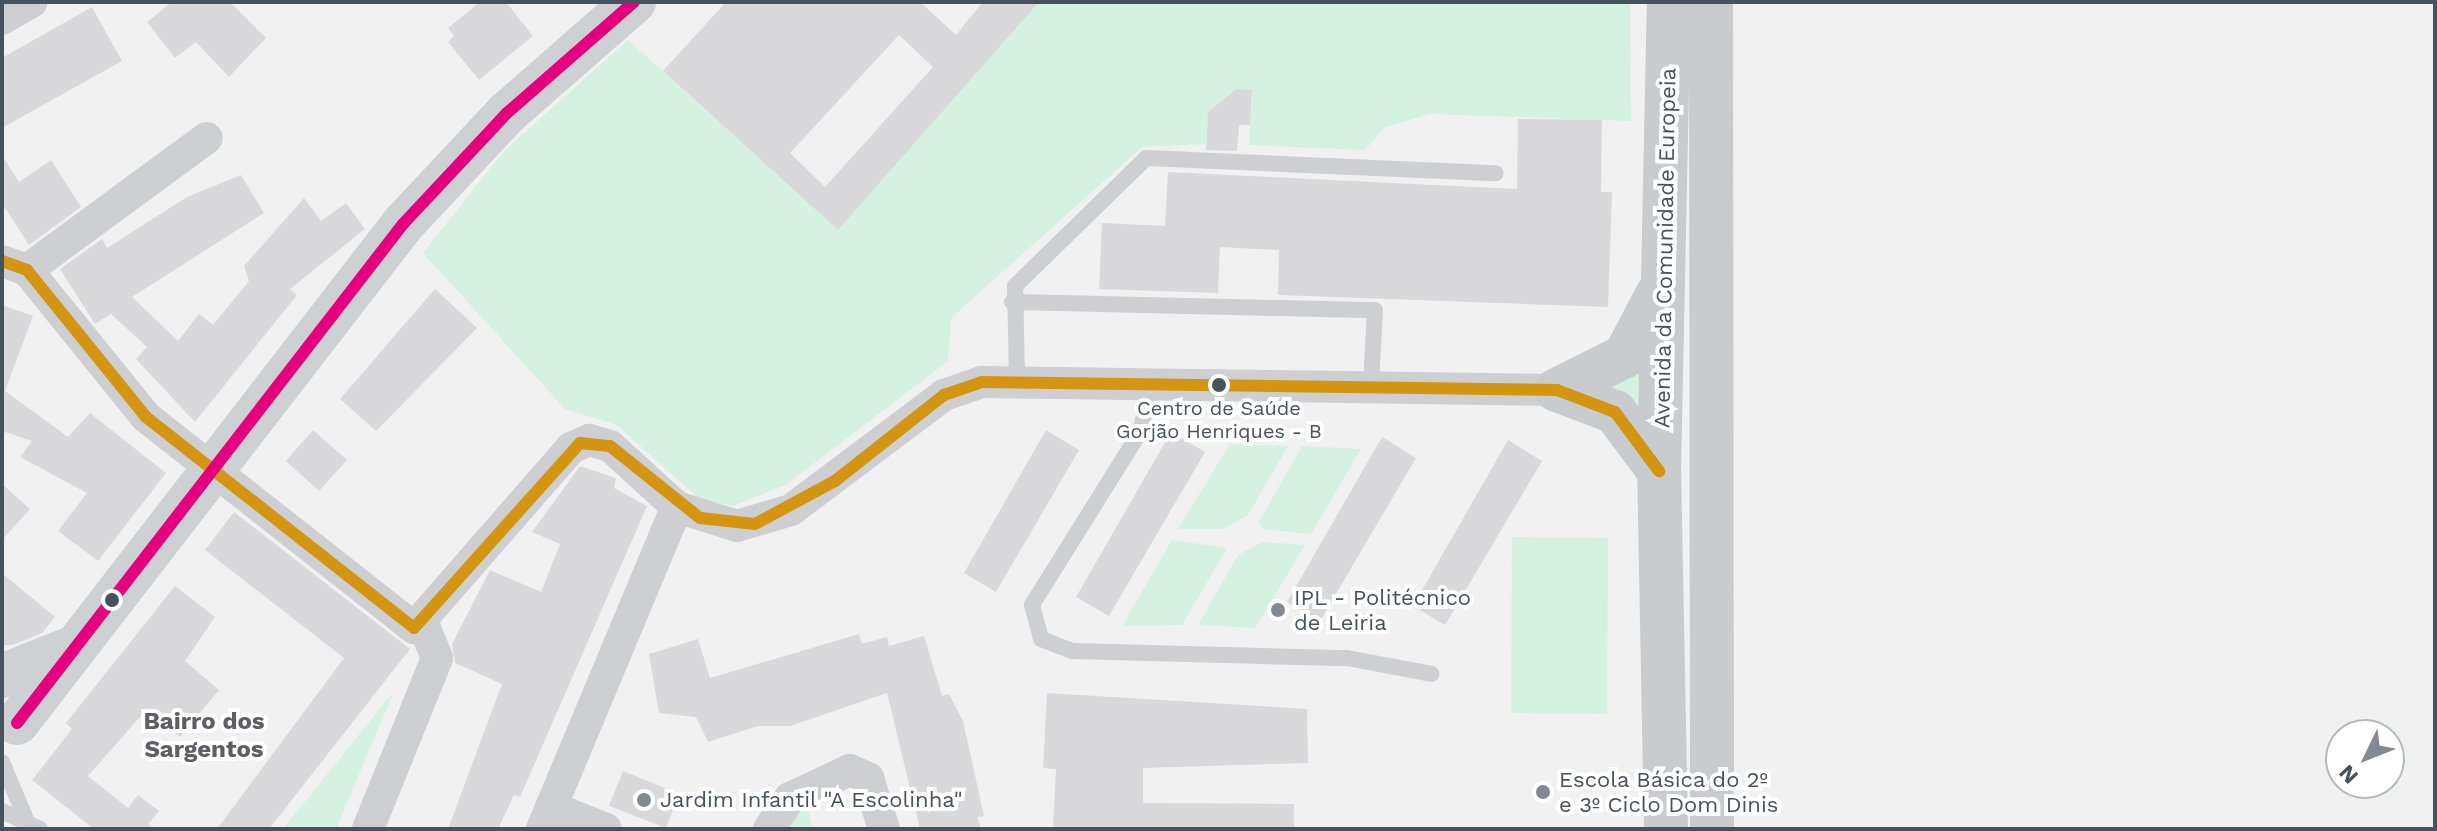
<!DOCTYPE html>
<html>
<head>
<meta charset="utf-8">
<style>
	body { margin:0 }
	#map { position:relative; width:2437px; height:831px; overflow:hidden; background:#f2f1f1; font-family:"Work Sans",sans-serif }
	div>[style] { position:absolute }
	.green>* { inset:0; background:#d5f1e2 }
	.building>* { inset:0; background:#d9d9db }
	.lane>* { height:16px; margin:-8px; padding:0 8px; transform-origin:8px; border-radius:8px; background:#cdcfd2 }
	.street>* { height:32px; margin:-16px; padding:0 16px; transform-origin:16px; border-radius:16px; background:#cdcfd2 }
	.secondary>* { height:44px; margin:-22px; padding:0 22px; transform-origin:22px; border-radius:22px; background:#ced1d4 }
	.primary>* { height:44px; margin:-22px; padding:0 22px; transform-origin:22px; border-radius:22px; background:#c8cccf }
	.bus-1>* { height:12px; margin:-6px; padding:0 6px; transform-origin:6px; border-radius:6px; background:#d49513 }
	.bus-2>* { height:12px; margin:-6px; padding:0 6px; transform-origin:6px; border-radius:6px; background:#e5007d }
	.dots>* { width:22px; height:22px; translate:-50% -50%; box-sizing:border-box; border:4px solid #fff; border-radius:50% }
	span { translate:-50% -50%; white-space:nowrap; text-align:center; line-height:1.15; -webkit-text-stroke:8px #fff; paint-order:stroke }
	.bus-label { font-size:20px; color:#47525f }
	.street-label { font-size:22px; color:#47525f }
	.poi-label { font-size:22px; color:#47525f }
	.left { translate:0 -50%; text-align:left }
	.neighbourhood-label { font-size:24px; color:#5c6065; font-weight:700 }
	.frame { position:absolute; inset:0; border:4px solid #47525f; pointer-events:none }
	.north { position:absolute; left:2325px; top:719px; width:80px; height:80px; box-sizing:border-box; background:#fff; border:2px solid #b5babf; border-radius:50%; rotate:227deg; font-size:22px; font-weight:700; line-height:32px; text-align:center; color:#47525f }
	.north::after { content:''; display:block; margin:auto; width:28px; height:36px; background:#838a92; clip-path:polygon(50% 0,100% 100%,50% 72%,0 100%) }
</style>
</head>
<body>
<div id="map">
	<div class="green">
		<div style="clip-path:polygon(1037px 2px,1630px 2px,1631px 121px,1430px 114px,1385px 127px,1365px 150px,1249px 145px,1252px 91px,1236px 89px,1208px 112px,1206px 144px,1142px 147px,951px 318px,948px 361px,787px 484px,733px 506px,699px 499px,617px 425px,565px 409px,423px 253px,503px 152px,628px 40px,838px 230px)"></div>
		<div style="clip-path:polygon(1639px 350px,1646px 431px,1614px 400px,1608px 380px)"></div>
		<div style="clip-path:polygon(1230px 444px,1288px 446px,1248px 515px,1223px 529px,1178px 529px)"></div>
		<div style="clip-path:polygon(1302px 446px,1361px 449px,1311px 534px,1263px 529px,1259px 522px)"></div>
		<div style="clip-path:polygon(1512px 537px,1608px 538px,1607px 714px,1511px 713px)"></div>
		<div style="clip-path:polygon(1172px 540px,1227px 548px,1182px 625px,1122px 626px)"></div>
		<div style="clip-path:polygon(1263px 542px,1305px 545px,1255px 628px,1198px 625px,1238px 555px)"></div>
		<div style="clip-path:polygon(394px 691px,336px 829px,283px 829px)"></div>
		<div style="clip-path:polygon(807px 807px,813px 829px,789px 829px,795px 816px)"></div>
	</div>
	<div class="building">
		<div style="clip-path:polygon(172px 2px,230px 2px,266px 38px,229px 77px,196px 42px,175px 58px,147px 22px)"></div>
		<div style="clip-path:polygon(480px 2px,506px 2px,533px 36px,479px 80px,448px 42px,454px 36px,448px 28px)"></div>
		<div style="clip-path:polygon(evenodd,726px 2px,920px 2px,956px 35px,983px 2px,1039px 2px,838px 230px,663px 71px,726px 2px,899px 35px,933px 67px,825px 187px,790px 153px,899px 35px)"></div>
		<div style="clip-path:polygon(92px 7px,122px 61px,2px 128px,2px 58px)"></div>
		<div style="clip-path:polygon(1236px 89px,1252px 90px,1250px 125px,1239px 125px,1237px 151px,1206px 150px,1208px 112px)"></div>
		<div style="clip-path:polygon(1518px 119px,1602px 120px,1601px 192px,1612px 192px,1608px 307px,1278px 295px,1279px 250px,1220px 247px,1218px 293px,1099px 289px,1102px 223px,1165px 226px,1168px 172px,1517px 189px)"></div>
		<div style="clip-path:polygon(2px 155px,19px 182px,51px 160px,81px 207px,29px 245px,2px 203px)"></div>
		<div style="clip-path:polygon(241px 175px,264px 213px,132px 297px,178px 341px,199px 314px,213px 325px,249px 281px,244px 266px,304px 198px,321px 221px,346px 203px,365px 229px,290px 289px,297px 295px,195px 422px,136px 359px,147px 347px,111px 314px,95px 324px,60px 269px,102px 239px,107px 248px,187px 197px)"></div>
		<div style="clip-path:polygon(435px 289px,477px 328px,376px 431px,340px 399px)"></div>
		<div style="clip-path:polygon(2px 305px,33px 316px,5px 391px,68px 437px,90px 413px,166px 473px,98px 561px,58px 531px,87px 493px,20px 457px,32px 441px,2px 431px)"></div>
		<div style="clip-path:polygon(313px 430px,347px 460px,319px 491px,286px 461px)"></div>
		<div style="clip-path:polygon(1046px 430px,1079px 450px,996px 592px,964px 573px)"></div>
		<div style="clip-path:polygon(1171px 432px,1205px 452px,1109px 616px,1076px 597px)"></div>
		<div style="clip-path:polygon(1382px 437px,1416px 458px,1320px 621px,1287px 602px)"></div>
		<div style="clip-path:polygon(1508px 440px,1542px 461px,1445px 625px,1413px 606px)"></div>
		<div style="clip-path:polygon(580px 466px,616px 478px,614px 488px,647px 506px,520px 797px,514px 795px,498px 829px,448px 829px,502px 684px,455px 663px,452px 644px,490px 570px,541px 592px,560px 544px,532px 532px)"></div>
		<div style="clip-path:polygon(2px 484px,30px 509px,2px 540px)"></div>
		<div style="clip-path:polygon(234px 512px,410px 649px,269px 829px,217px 829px,344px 658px,205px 550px)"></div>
		<div style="clip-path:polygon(2px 573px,55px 617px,42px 633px,13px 645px,2px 645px)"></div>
		<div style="clip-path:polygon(175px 586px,215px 617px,185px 661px,219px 690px,180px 737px,146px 710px,88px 776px,128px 808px,138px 795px,159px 811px,148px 824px,155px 829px,94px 829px,32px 780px,72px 729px,66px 723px)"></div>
		<div style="clip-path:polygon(859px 634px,862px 644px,887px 637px,889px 646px,924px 636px,942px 696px,949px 694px,963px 721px,984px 816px,977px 817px,981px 829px,920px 829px,887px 693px,790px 726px,758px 726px,708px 742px,696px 717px,659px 713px,649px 654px,698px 639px,710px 678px)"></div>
		<div style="clip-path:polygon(1047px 693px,1307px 709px,1308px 763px,1143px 768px,1143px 803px,1294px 804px,1294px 829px,1053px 829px,1056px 769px,1043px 768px)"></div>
		<div style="clip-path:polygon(623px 771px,679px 794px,666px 828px,609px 806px)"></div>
	</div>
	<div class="lane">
		<div style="left:1012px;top:302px;width:363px;rotate:1.3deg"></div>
		<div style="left:1375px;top:310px;width:75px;rotate:93.1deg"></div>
		<div style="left:1017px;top:378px;width:92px;rotate:-91.2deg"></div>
		<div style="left:1015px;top:286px;width:183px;rotate:-44.3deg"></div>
		<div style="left:1146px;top:158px;width:350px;rotate:2.5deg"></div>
		<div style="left:1152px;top:381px;width:52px;rotate:103.2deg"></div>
		<div style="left:1140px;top:432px;width:204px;rotate:122deg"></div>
		<div style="left:1032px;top:605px;width:35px;rotate:75deg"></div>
		<div style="left:1041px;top:639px;width:34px;rotate:21deg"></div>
		<div style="left:1073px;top:651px;width:274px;rotate:1.5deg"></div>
		<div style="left:1347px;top:658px;width:86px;rotate:10.7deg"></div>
		<div style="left:2px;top:762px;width:62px;rotate:67.2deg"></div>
		<div style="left:2px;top:811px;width:42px;rotate:25.3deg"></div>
	</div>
	<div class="street">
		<div style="left:2px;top:19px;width:34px;rotate:-30deg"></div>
		<div style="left:2px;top:261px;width:27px;rotate:20deg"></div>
		<div style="left:27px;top:270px;width:189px;rotate:51deg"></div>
		<div style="left:146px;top:417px;width:341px;rotate:38.2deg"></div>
		<div style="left:414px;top:628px;width:239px;rotate:-48.9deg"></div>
		<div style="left:571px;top:448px;width:20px;rotate:-24deg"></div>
		<div style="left:589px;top:440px;width:22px;rotate:16deg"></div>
		<div style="left:610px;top:446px;width:91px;rotate:42.3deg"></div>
		<div style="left:677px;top:507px;width:63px;rotate:17.6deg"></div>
		<div style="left:737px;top:526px;width:56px;rotate:-16.5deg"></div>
		<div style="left:791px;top:510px;width:191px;rotate:-36.9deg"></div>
		<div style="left:944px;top:395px;width:39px;rotate:-19deg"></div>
		<div style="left:981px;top:382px;width:576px;rotate:0.8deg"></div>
		<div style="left:27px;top:270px;width:223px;rotate:-36.3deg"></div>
		<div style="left:551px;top:807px;width:59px;rotate:21.8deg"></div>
		<div style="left:368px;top:829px;width:184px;rotate:-68deg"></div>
		<div style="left:437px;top:658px;width:38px;rotate:-112deg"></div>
		<div style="left:542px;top:829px;width:349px;rotate:-67.3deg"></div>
		<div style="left:769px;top:829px;width:37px;rotate:-56deg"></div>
		<div style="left:790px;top:798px;width:66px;rotate:-25deg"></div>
		<div style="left:850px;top:770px;width:20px;rotate:24deg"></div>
		<div style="left:868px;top:778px;width:53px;rotate:72.6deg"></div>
	</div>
	<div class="secondary">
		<div style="left:2px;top:676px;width:73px;rotate:-21.7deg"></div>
		<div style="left:17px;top:723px;width:631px;rotate:-52.28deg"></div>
		<div style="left:403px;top:224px;width:152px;rotate:-46.9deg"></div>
		<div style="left:507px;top:113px;width:169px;rotate:-41.2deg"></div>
	</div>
	<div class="primary">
		<div style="left:1711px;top:2px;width:827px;rotate:89.93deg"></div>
		<div style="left:1557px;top:390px;width:76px;rotate:-26.6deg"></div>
		<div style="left:1625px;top:356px;width:71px;rotate:-62.4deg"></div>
		<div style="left:1557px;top:390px;width:62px;rotate:20.8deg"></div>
		<div style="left:1615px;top:412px;width:74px;rotate:53.3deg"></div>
		<div style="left:1666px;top:829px;width:358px;rotate:-91.1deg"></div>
		<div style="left:1659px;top:471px;width:469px;rotate:-88.8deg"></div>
	</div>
	<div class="bus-1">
		<div style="left:2px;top:261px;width:27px;rotate:20deg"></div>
		<div style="left:27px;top:270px;width:189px;rotate:51deg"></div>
		<div style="left:146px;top:417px;width:341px;rotate:38.2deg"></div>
		<div style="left:414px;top:628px;width:249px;rotate:-48.1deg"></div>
		<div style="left:580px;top:443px;width:30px;rotate:6deg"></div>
		<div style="left:610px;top:446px;width:115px;rotate:38.7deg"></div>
		<div style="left:700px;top:518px;width:55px;rotate:6.2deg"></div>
		<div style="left:755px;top:524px;width:91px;rotate:-28.3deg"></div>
		<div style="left:835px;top:481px;width:139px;rotate:-38.3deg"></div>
		<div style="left:944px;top:395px;width:39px;rotate:-19deg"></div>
		<div style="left:981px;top:382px;width:576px;rotate:0.8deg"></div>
		<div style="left:1557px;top:390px;width:62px;rotate:20.8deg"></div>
		<div style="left:1615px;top:412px;width:74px;rotate:53.3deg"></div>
	</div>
	<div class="bus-2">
		<div style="left:17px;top:723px;width:631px;rotate:-52.28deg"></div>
		<div style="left:403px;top:224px;width:152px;rotate:-46.9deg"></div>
		<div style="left:507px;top:113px;width:169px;rotate:-41.2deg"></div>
	</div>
	<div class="dots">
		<div style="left:1219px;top:385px;background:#47525f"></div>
		<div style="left:112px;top:600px;background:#47525f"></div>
		<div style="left:1278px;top:610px;background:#838a92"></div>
		<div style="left:1543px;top:792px;background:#838a92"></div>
		<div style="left:644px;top:800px;background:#838a92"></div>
	</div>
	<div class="bus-label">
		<span style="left:1219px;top:420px">Centro de Saúde<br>Gorjão Henriques - B</span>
	</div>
	<div class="street-label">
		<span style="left:1665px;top:248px;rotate:-89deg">Avenida da Comunidade Europeia</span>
	</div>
	<div class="poi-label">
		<span class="left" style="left:1294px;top:610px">IPL - Politécnico<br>de Leiria</span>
		<span class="left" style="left:1559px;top:792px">Escola Básica do 2º<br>e 3º Ciclo Dom Dinis</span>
		<span class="left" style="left:660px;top:800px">Jardim Infantil "A Escolinha"</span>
	</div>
	<div class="neighbourhood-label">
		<span style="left:204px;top:736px">Bairro dos<br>Sargentos</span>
	</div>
	<div class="frame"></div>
	<div class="north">N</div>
</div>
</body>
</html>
